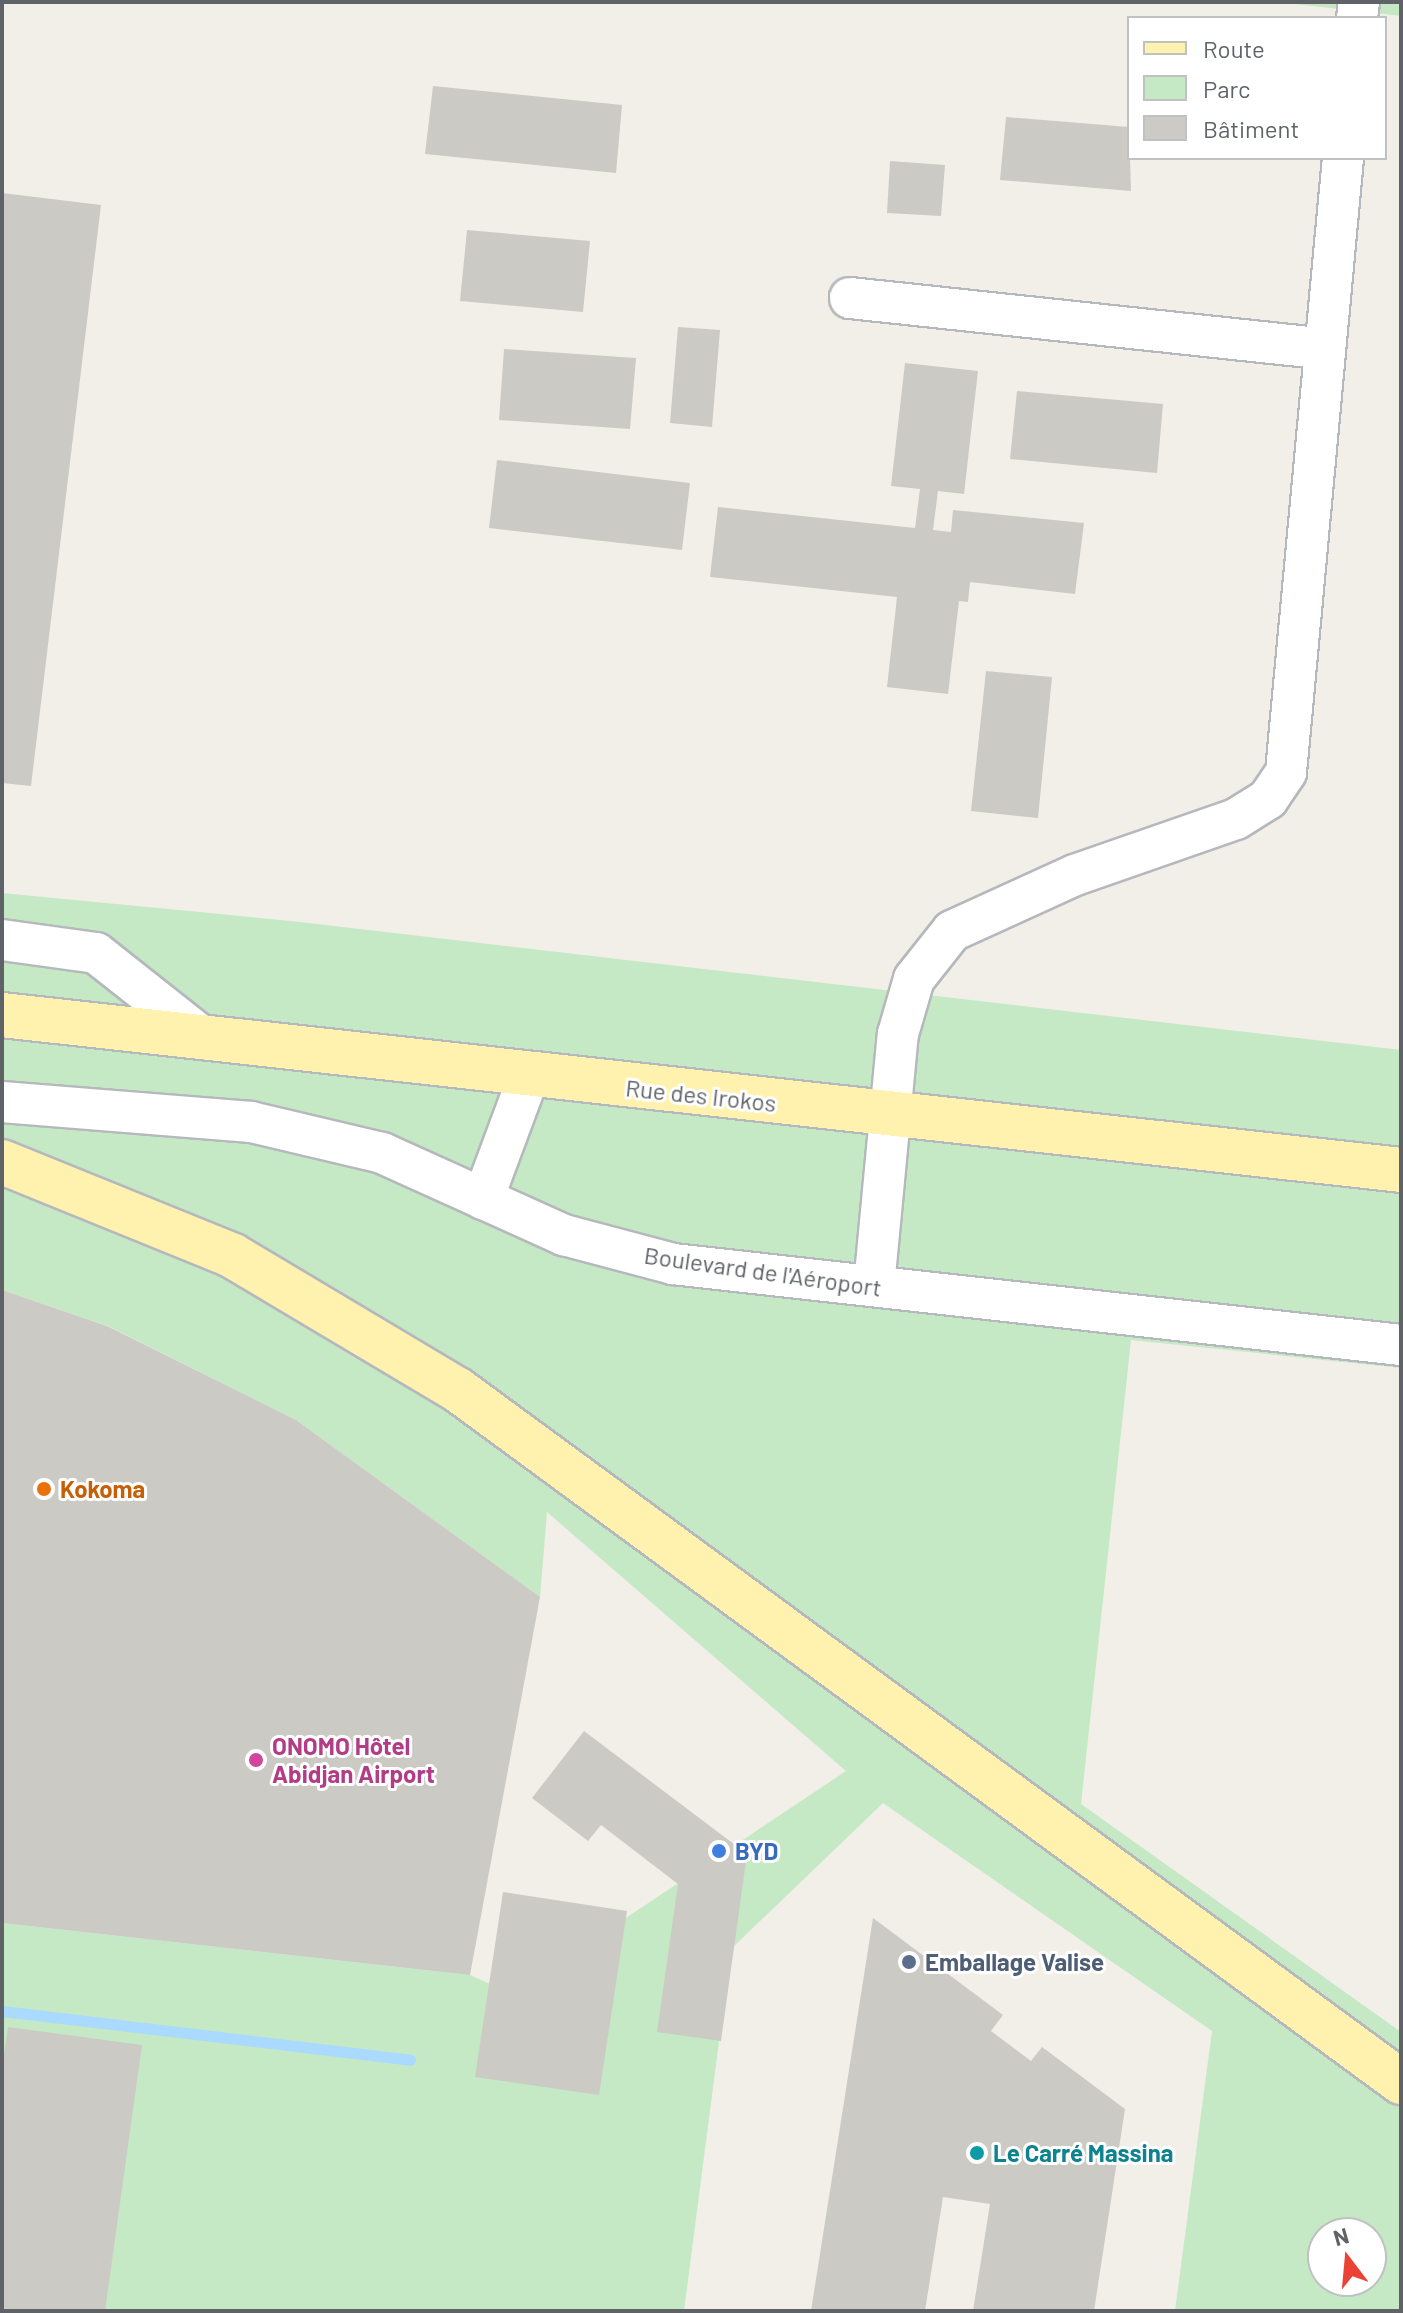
<!DOCTYPE html>
<html>
<head>
<meta charset="utf-8">
<style>
	body { margin:0 }
	#map { position:relative; width:1403px; height:2313px; overflow:hidden; background:#f1efe8; font-family:Barlow,sans-serif }
	div>[style] { position:absolute }
	.green>* { inset:0; background:#c5e8c5 }
	.stream>* { height:11px; margin:-5.5px; padding:0 5.5px; transform-origin:5.5px; border-radius:5.5px; background:#aadaff }
	.building>* { inset:0; background:#cccac5 }
	.roads { filter:drop-shadow(2px 0 #b5b8bc) drop-shadow(-2px 0 #b5b8bc) drop-shadow(0 2px #b5b8bc) drop-shadow(0 -2px #b5b8bc) }
	.minor>* { height:40px; margin:-20px; padding:0 20px; transform-origin:20px; border-radius:20px; background:#fff }
	.major>* { height:44px; margin:-22px; padding:0 22px; transform-origin:22px; border-radius:22px; background:#fff2af }
	.dots>* { width:22px; height:22px; translate:-50% -50%; box-sizing:border-box; border:4px solid #fff; border-radius:50% }
	span { translate:-50% -50%; white-space:nowrap; text-align:center; line-height:1.15; -webkit-text-stroke:6px #fff; paint-order:stroke }
	.street-label { font-size:24px; color:#5f6368 }
	.food-label { font-size:24px; color:#c56008; font-weight:700 }
	.left { translate:0 -50%; text-align:left }
	.hotel-label { font-size:24px; color:#b23c85; font-weight:700 }
	.shop-label { font-size:24px; color:#366cbe; font-weight:700 }
	.service-label { font-size:24px; color:#4e5e75; font-weight:700 }
	.culture-label { font-size:24px; color:#0d838f; font-weight:700 }
	.frame { position:absolute; inset:0; border:4px solid #5f6368; pointer-events:none }
	.legend { position:absolute; left:1127px; top:16px; width:260px; height:144px; box-sizing:border-box; background:#fff; border:2px solid #bfc1c3; margin:0; padding:10px 14px; list-style:none; font-size:24px; color:#5f6368 }
	.legend li { display:flex; align-items:center; gap:16px; height:40px }
	.legend b { width:40px; border:2px solid #bfc1c3 }
	.north { position:absolute; left:1307px; top:2217px; width:80px; height:80px; box-sizing:border-box; background:#fff; border:2px solid #bfc1c3; border-radius:50%; rotate:344deg; font-size:22px; font-weight:700; line-height:32px; text-align:center; color:#5f6368 }
	.north::after { content:''; display:block; margin:auto; width:28px; height:36px; background:#ea4335; clip-path:polygon(50% 0,100% 100%,50% 72%,0 100%) }
</style>
</head>
<body>
<div id="map">
	<div class="green">
		<div style="clip-path:polygon(1277px 2px,1401px 2px,1401px 16px,1358px 11px)"></div>
		<div style="clip-path:polygon(evenodd,2px 893px,291px 921px,1401px 1050px,1401px 1368px,1131px 1340px,1081px 1804px,1401px 2032px,1401px 2311px,1175px 2311px,1212px 2031px,883px 1803px,731px 1949px,684px 2311px,2px 2311px,2px 1923px,470px 1975px,512px 1994px,846px 1771px,547px 1512px,540px 1597px,296px 1420px,108px 1326px,2px 1290px,2px 893px,1323px 2233px,1371px 2233px,1371px 2281px,1323px 2281px,1323px 2233px)"></div>
	</div>
	<div class="stream">
		<div style="left:2px;top:2011px;width:411px;rotate:6.8deg"></div>
	</div>
	<div class="building">
		<div style="clip-path:polygon(433px 86px,622px 105px,616px 173px,425px 154px)"></div>
		<div style="clip-path:polygon(1006px 117px,1129px 127px,1131px 191px,1000px 180px)"></div>
		<div style="clip-path:polygon(890px 161px,945px 165px,941px 216px,887px 213px)"></div>
		<div style="clip-path:polygon(2px 193px,101px 205px,31px 786px,2px 783px)"></div>
		<div style="clip-path:polygon(467px 230px,590px 241px,583px 312px,460px 301px)"></div>
		<div style="clip-path:polygon(678px 327px,720px 330px,712px 427px,670px 423px)"></div>
		<div style="clip-path:polygon(504px 349px,636px 358px,630px 429px,499px 420px)"></div>
		<div style="clip-path:polygon(905px 363px,978px 371px,964px 494px,938px 491px,933px 530px,951px 532px,953px 510px,1084px 523px,1075px 594px,970px 582px,968px 602px,959px 601px,948px 694px,887px 687px,897px 597px,710px 577px,718px 507px,915px 528px,920px 489px,891px 486px)"></div>
		<div style="clip-path:polygon(1017px 391px,1163px 404px,1157px 473px,1010px 459px)"></div>
		<div style="clip-path:polygon(497px 460px,690px 483px,682px 550px,489px 528px)"></div>
		<div style="clip-path:polygon(986px 671px,1052px 677px,1038px 818px,971px 811px)"></div>
		<div style="clip-path:polygon(2px 1290px,107px 1326px,296px 1420px,540px 1597px,470px 1975px,2px 1923px)"></div>
		<div style="clip-path:polygon(584px 1731px,747px 1854px,721px 2041px,657px 2032px,678px 1884px,601px 1825px,588px 1841px,532px 1798px)"></div>
		<div style="clip-path:polygon(503px 1892px,627px 1911px,599px 2095px,475px 2077px)"></div>
		<div style="clip-path:polygon(873px 1918px,1003px 2015px,991px 2031px,1031px 2061px,1042px 2047px,1125px 2109px,1094px 2311px,973px 2311px,990px 2204px,943px 2197px,925px 2311px,811px 2311px)"></div>
		<div style="clip-path:polygon(8px 2027px,142px 2045px,105px 2311px,2px 2311px,2px 2069px)"></div>
	</div>
	<div class="roads">
		<div class="minor">
			<div style="left:1357px;top:18px;width:16px;rotate:-83deg"></div>
			<div style="left:850px;top:298px;width:477px;rotate:6.1deg"></div>
			<div style="left:2px;top:940px;width:95px;rotate:7.9deg"></div>
			<div style="left:96px;top:953px;width:139px;rotate:38.3deg"></div>
			<div style="left:2px;top:1102px;width:250px;rotate:4.6deg"></div>
			<div style="left:251px;top:1122px;width:135px;rotate:13.3deg"></div>
			<div style="left:382px;top:1153px;width:200px;rotate:24.3deg"></div>
			<div style="left:564px;top:1235px;width:113px;rotate:14.9deg"></div>
			<div style="left:673px;top:1264px;width:732px;rotate:6.35deg"></div>
			<div style="left:483px;top:1199px;width:132px;rotate:-69.6deg"></div>
			<div style="left:874px;top:1286px;width:253px;rotate:-84.6deg"></div>
			<div style="left:898px;top:1034px;width:57px;rotate:-73.8deg"></div>
			<div style="left:914px;top:979px;width:61px;rotate:-51.6deg"></div>
			<div style="left:952px;top:931px;width:135px;rotate:-24.5deg"></div>
			<div style="left:1075px;top:875px;width:170px;rotate:-19.2deg"></div>
			<div style="left:1236px;top:819px;width:38px;rotate:-32deg"></div>
			<div style="left:1268px;top:799px;width:32px;rotate:-56deg"></div>
			<div style="left:1286px;top:772px;width:617px;rotate:-84.7deg"></div>
		</div>
		<div class="major">
			<div style="left:2px;top:1015px;width:1408px;rotate:6.32deg"></div>
			<div style="left:2px;top:1162px;width:249px;rotate:22.1deg"></div>
			<div style="left:233px;top:1256px;width:262px;rotate:30.8deg"></div>
			<div style="left:458px;top:1390px;width:1170px;rotate:36.27deg"></div>
		</div>
	</div>
	<div class="dots">
		<div style="left:44px;top:1489px;background:#e8710a"></div>
		<div style="left:256px;top:1760px;background:#d1479c"></div>
		<div style="left:719px;top:1851px;background:#3f7fe0"></div>
		<div style="left:909px;top:1962px;background:#5c6f8a"></div>
		<div style="left:977px;top:2153px;background:#0f9aa8"></div>
	</div>
	<div class="street-label">
		<span style="left:701px;top:1095px;rotate:6deg">Rue des Irokos</span>
		<span style="left:763px;top:1271px;rotate:8deg">Boulevard de l'Aéroport</span>
	</div>
	<div class="food-label">
		<span class="left" style="left:60px;top:1489px">Kokoma</span>
	</div>
	<div class="hotel-label">
		<span class="left" style="left:272px;top:1760px">ONOMO Hôtel<br>Abidjan Airport</span>
	</div>
	<div class="shop-label">
		<span class="left" style="left:735px;top:1851px">BYD</span>
	</div>
	<div class="service-label">
		<span class="left" style="left:925px;top:1962px">Emballage Valise</span>
	</div>
	<div class="culture-label">
		<span class="left" style="left:993px;top:2153px">Le Carré Massina</span>
	</div>
	<div class="frame"></div>
	<ul class="legend">
	<li><b style="height:10px;background:#fff2af"></b>Route</li>
	<li><b style="height:22px;background:#c5e8c5"></b>Parc</li>
	<li><b style="height:22px;background:#cccac5"></b>Bâtiment</li>
	</ul>
	<div class="north">N</div>
</div>
</body>
</html>
